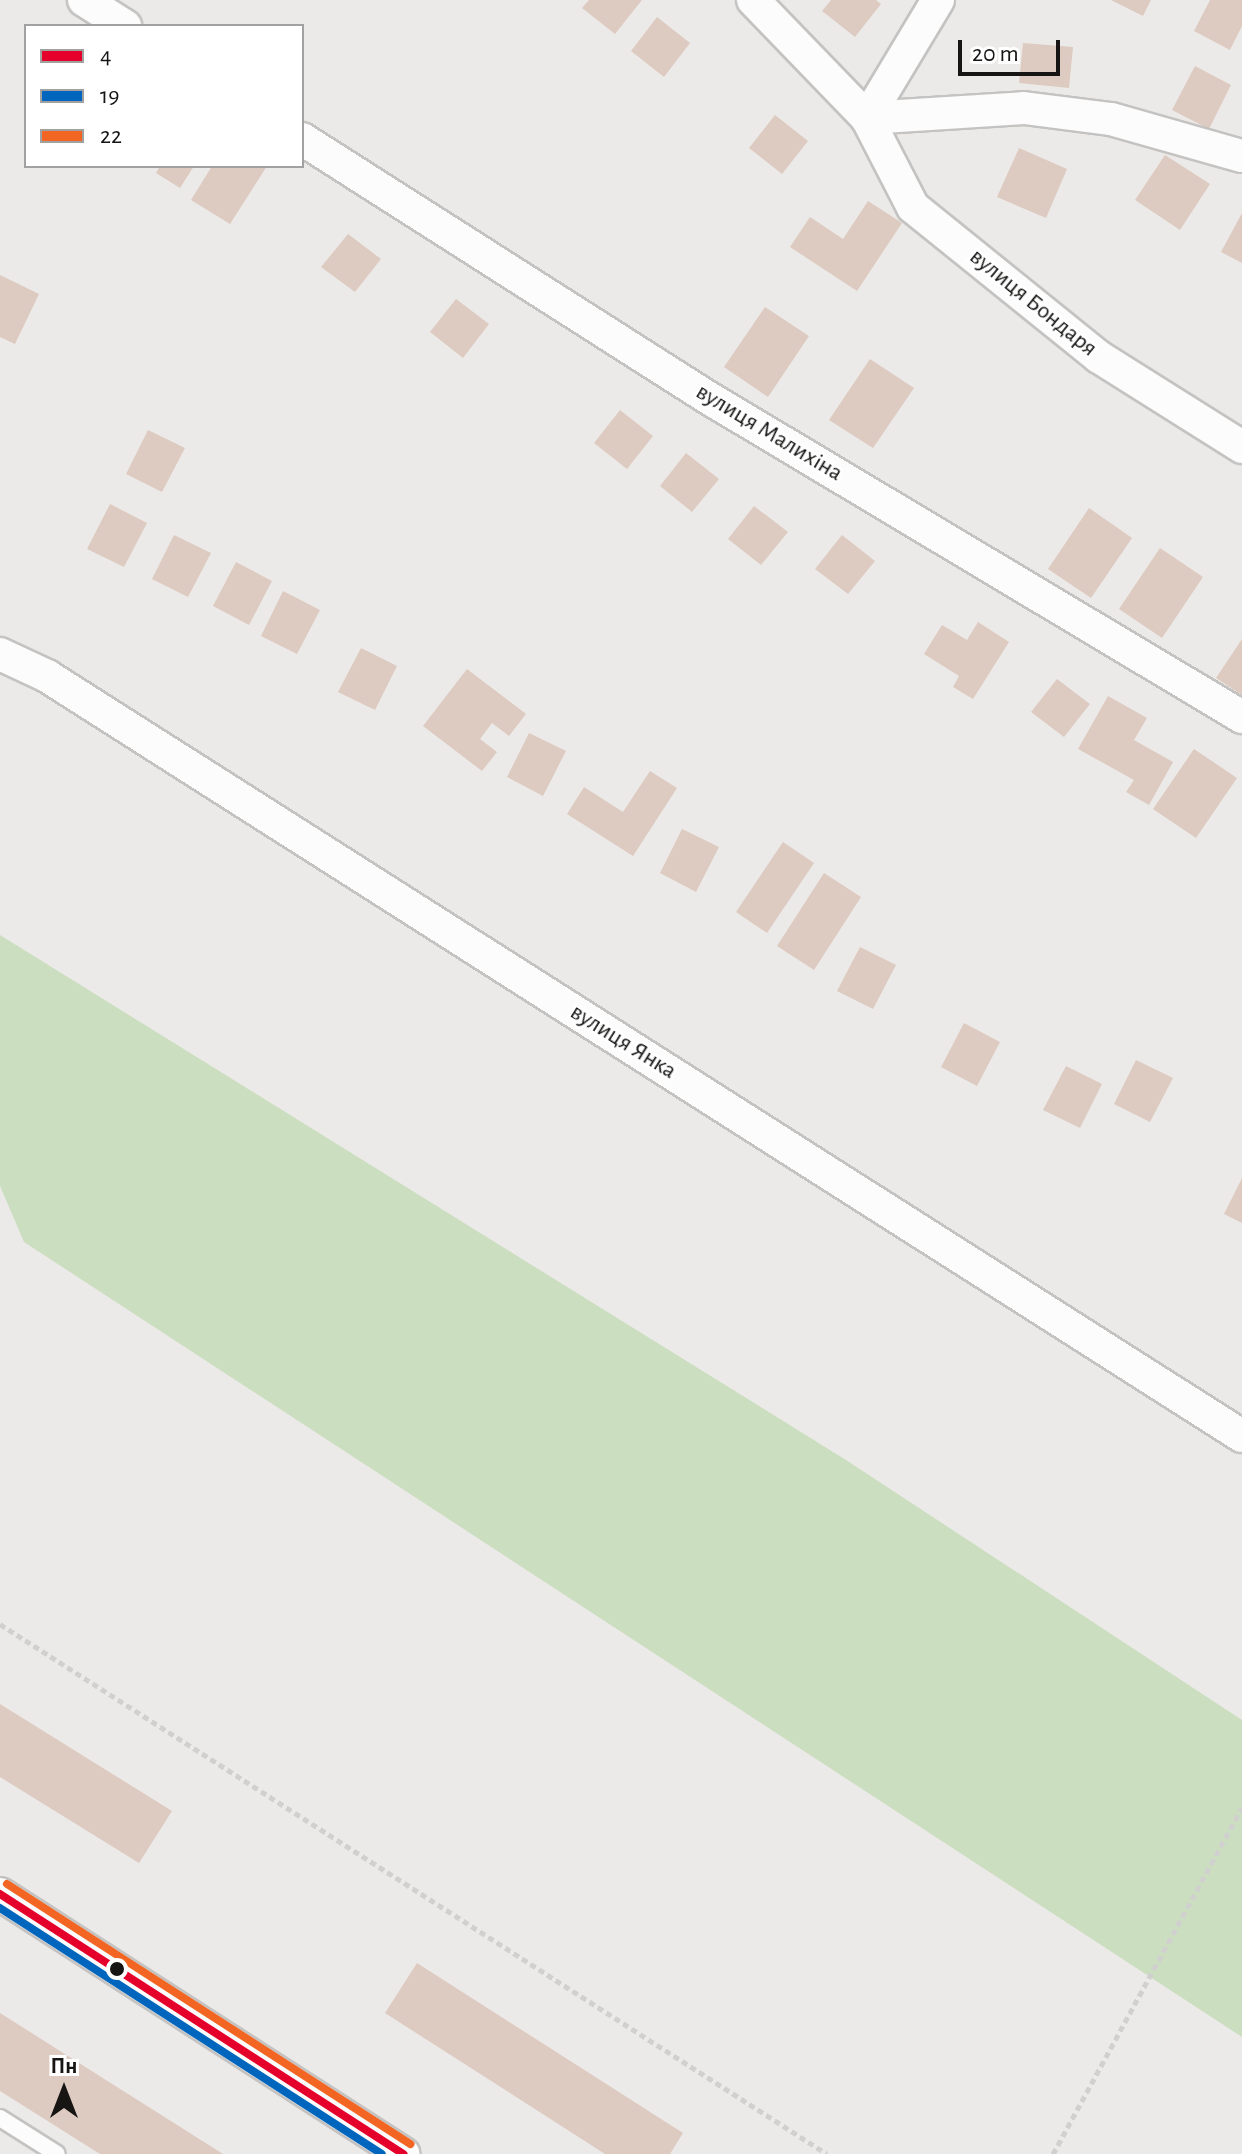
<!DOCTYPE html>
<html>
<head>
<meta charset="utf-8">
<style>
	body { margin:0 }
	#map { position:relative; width:1242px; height:2154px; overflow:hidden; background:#eceae8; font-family:"Alegreya Sans",sans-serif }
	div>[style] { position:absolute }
	.green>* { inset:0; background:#ccdec0 }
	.building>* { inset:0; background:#ddcac0 }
	.path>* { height:5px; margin-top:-2.5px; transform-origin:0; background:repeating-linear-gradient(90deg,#d0d0cf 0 6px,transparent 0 10px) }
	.roads { filter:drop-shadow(2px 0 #c4c3c2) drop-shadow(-2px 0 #c4c3c2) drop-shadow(0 2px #c4c3c2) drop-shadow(0 -2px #c4c3c2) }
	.lane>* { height:16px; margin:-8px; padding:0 8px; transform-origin:8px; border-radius:8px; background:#fcfcfc }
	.street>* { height:32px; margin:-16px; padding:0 16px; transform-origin:16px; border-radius:16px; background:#fcfcfc }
	.bus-1>* { height:8px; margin:-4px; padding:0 4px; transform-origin:4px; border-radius:4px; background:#e4002b }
	.bus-2>* { height:8px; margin:-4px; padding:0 4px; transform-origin:4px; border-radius:4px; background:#0065bd }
	.bus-3>* { height:8px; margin:-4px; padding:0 4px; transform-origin:4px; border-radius:4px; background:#f26522 }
	.dots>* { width:22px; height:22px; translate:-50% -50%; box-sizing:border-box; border:4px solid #fff; border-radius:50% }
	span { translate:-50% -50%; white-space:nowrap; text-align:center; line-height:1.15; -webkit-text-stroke:6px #fff; paint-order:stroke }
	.street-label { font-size:24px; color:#161514 }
	.legend { position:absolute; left:24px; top:24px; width:280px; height:144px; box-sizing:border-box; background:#fff; border:2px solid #a2a1a1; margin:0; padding:10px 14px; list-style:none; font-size:24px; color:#161514 }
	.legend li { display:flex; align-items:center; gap:16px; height:40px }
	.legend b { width:40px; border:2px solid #a2a1a1 }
	.north { position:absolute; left:24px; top:2050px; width:80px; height:80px; -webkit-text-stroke:6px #fff; paint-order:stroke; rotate:0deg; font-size:22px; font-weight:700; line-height:32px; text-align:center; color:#161514 }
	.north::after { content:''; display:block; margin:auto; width:28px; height:36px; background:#161514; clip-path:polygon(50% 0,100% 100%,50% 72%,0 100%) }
	.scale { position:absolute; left:958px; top:40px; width:102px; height:36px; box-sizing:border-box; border:4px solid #161514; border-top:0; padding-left:10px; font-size:24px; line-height:28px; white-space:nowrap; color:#161514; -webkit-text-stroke:6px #fff; paint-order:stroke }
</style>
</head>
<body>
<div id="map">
	<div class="green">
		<div style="clip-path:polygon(0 935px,846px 1460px,1242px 1720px,1242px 2037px,24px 1242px,0 1186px)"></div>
	</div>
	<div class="building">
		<div style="clip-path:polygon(589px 0,642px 0,615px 34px,582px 8px)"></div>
		<div style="clip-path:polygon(831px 0,876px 0,881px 4px,855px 37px,822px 11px)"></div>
		<div style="clip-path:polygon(1111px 0,1151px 0,1143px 16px)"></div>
		<div style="clip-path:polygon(1210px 0,1242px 0,1242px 26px,1230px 50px,1194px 31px)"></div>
		<div style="clip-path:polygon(657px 17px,690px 43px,664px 77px,631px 51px)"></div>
		<div style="clip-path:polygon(1023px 43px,1073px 47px,1069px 88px,1019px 83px)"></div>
		<div style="clip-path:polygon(1195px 66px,1231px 85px,1209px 129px,1172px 110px)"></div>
		<div style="clip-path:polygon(775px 115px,808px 141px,782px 174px,749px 148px)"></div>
		<div style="clip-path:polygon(1019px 148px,1067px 169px,1046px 218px,997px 197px)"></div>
		<div style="clip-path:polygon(1165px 155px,1210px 184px,1180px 230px,1135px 200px)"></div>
		<div style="clip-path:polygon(160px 166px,194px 166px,180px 188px,156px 173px)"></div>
		<div style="clip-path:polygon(212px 166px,267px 166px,230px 224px,191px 200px)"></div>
		<div style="clip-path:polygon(868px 201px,902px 223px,857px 291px,790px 247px,810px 217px,843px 239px)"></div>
		<div style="clip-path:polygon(1242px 213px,1242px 263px,1221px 252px)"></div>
		<div style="clip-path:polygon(348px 234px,381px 259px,355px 292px,321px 267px)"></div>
		<div style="clip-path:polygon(0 275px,39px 294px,15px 344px,0 337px)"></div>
		<div style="clip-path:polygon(456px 299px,489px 324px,463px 358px,430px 332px)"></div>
		<div style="clip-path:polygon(765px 307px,809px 336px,768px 397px,724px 367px)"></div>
		<div style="clip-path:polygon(870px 359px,914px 388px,873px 448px,829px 420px)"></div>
		<div style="clip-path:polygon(620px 410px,653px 436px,627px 469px,594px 443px)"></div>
		<div style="clip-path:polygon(148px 430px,185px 448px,162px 492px,126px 474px)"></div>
		<div style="clip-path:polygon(686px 453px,719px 479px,692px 512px,660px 486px)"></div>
		<div style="clip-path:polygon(110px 504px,147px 523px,124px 567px,87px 549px)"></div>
		<div style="clip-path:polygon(754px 506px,788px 532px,761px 565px,728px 539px)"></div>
		<div style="clip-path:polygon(1089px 508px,1132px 538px,1091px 598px,1048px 569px)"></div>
		<div style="clip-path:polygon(174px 535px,211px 553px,188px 597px,152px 579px)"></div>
		<div style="clip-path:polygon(842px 535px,875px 561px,848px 594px,815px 569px)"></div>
		<div style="clip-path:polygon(1160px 548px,1203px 577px,1162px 638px,1119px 609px)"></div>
		<div style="clip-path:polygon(236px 562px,272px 581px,249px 625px,213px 606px)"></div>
		<div style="clip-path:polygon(283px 591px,320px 610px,297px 654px,261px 636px)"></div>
		<div style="clip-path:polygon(978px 622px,1009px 642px,973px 699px,953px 687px,959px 676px,924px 654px,942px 625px,967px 640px)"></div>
		<div style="clip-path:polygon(1242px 639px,1242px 695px,1216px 678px)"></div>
		<div style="clip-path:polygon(361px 648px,397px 666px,375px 710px,338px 692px)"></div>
		<div style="clip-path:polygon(467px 669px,526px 714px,509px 736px,492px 723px,480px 739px,497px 752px,482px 771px,423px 726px)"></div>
		<div style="clip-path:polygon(1057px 679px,1090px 704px,1064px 737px,1031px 712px)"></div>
		<div style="clip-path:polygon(1108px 696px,1147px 718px,1134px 740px,1173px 762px,1149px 805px,1126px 792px,1134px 780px,1078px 749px)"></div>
		<div style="clip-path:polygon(529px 733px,566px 751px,543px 796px,507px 777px)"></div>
		<div style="clip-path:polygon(1194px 749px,1237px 778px,1196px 838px,1153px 809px)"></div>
		<div style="clip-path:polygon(650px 771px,677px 788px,633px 856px,567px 814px,584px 787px,623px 812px)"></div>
		<div style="clip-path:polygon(682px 829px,719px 847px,696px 892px,660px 873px)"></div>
		<div style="clip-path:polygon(783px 842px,814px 863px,767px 933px,736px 912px)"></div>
		<div style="clip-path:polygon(824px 873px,861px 897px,814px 970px,777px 946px)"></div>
		<div style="clip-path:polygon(860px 947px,896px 965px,873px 1009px,837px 991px)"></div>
		<div style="clip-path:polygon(964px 1023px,1000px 1042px,977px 1086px,941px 1067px)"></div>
		<div style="clip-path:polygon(1136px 1060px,1173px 1078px,1150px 1122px,1114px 1104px)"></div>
		<div style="clip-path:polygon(1066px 1066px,1102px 1084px,1080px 1128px,1043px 1110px)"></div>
		<div style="clip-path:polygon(1242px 1178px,1242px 1223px,1224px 1214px)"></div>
		<div style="clip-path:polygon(0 1704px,172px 1811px,139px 1863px,0 1777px)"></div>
		<div style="clip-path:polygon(417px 1963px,683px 2133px,670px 2154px,605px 2154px,385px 2013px)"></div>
		<div style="clip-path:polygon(0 2013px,223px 2154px,100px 2154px,0 2091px)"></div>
	</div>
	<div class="path">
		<div style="left:0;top:1624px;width:982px;rotate:32.65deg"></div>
		<div style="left:1053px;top:2154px;width:394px;rotate:-61.4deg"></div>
	</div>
	<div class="roads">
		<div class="lane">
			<div style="left:0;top:2118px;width:67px;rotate:32.3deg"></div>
		</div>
		<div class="street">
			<div style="left:84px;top:0;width:49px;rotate:32.4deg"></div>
			<div style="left:753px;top:0;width:164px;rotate:46deg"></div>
			<div style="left:867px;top:118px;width:157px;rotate:-3.6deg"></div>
			<div style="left:1024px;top:108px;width:88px;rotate:7.2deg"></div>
			<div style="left:1111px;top:119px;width:136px;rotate:15.8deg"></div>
			<div style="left:938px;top:0;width:138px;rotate:121deg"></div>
			<div style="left:867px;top:118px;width:100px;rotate:62.7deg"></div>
			<div style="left:913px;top:207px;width:239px;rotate:38.9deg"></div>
			<div style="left:1099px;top:357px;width:169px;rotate:32.2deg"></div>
			<div style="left:302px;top:139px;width:486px;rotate:32.5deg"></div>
			<div style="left:712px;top:400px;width:618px;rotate:30.88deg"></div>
			<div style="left:0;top:654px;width:52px;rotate:25.1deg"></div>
			<div style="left:47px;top:676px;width:1416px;rotate:32.46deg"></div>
			<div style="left:0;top:1894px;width:480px;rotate:32.8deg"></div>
		</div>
	</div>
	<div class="bus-1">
		<div style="left:0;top:1894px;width:480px;rotate:32.8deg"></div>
	</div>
	<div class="bus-2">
		<div style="left:0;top:1908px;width:454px;rotate:32.8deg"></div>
	</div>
	<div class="bus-3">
		<div style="left:7px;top:1884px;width:480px;rotate:32.8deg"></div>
	</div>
	<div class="dots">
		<div style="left:117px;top:1969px;background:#161514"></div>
	</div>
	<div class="street-label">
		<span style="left:1033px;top:303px;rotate:39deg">вулиця Бондаря</span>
		<span style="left:769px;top:433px;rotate:31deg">вулиця Малихіна</span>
		<span style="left:623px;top:1042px;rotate:32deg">вулиця Янка</span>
	</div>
	<ul class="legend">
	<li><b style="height:10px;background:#e4002b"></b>4</li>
	<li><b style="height:10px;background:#0065bd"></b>19</li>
	<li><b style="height:10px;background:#f26522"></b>22</li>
	</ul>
	<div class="north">Пн</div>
	<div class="scale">20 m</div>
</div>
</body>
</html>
